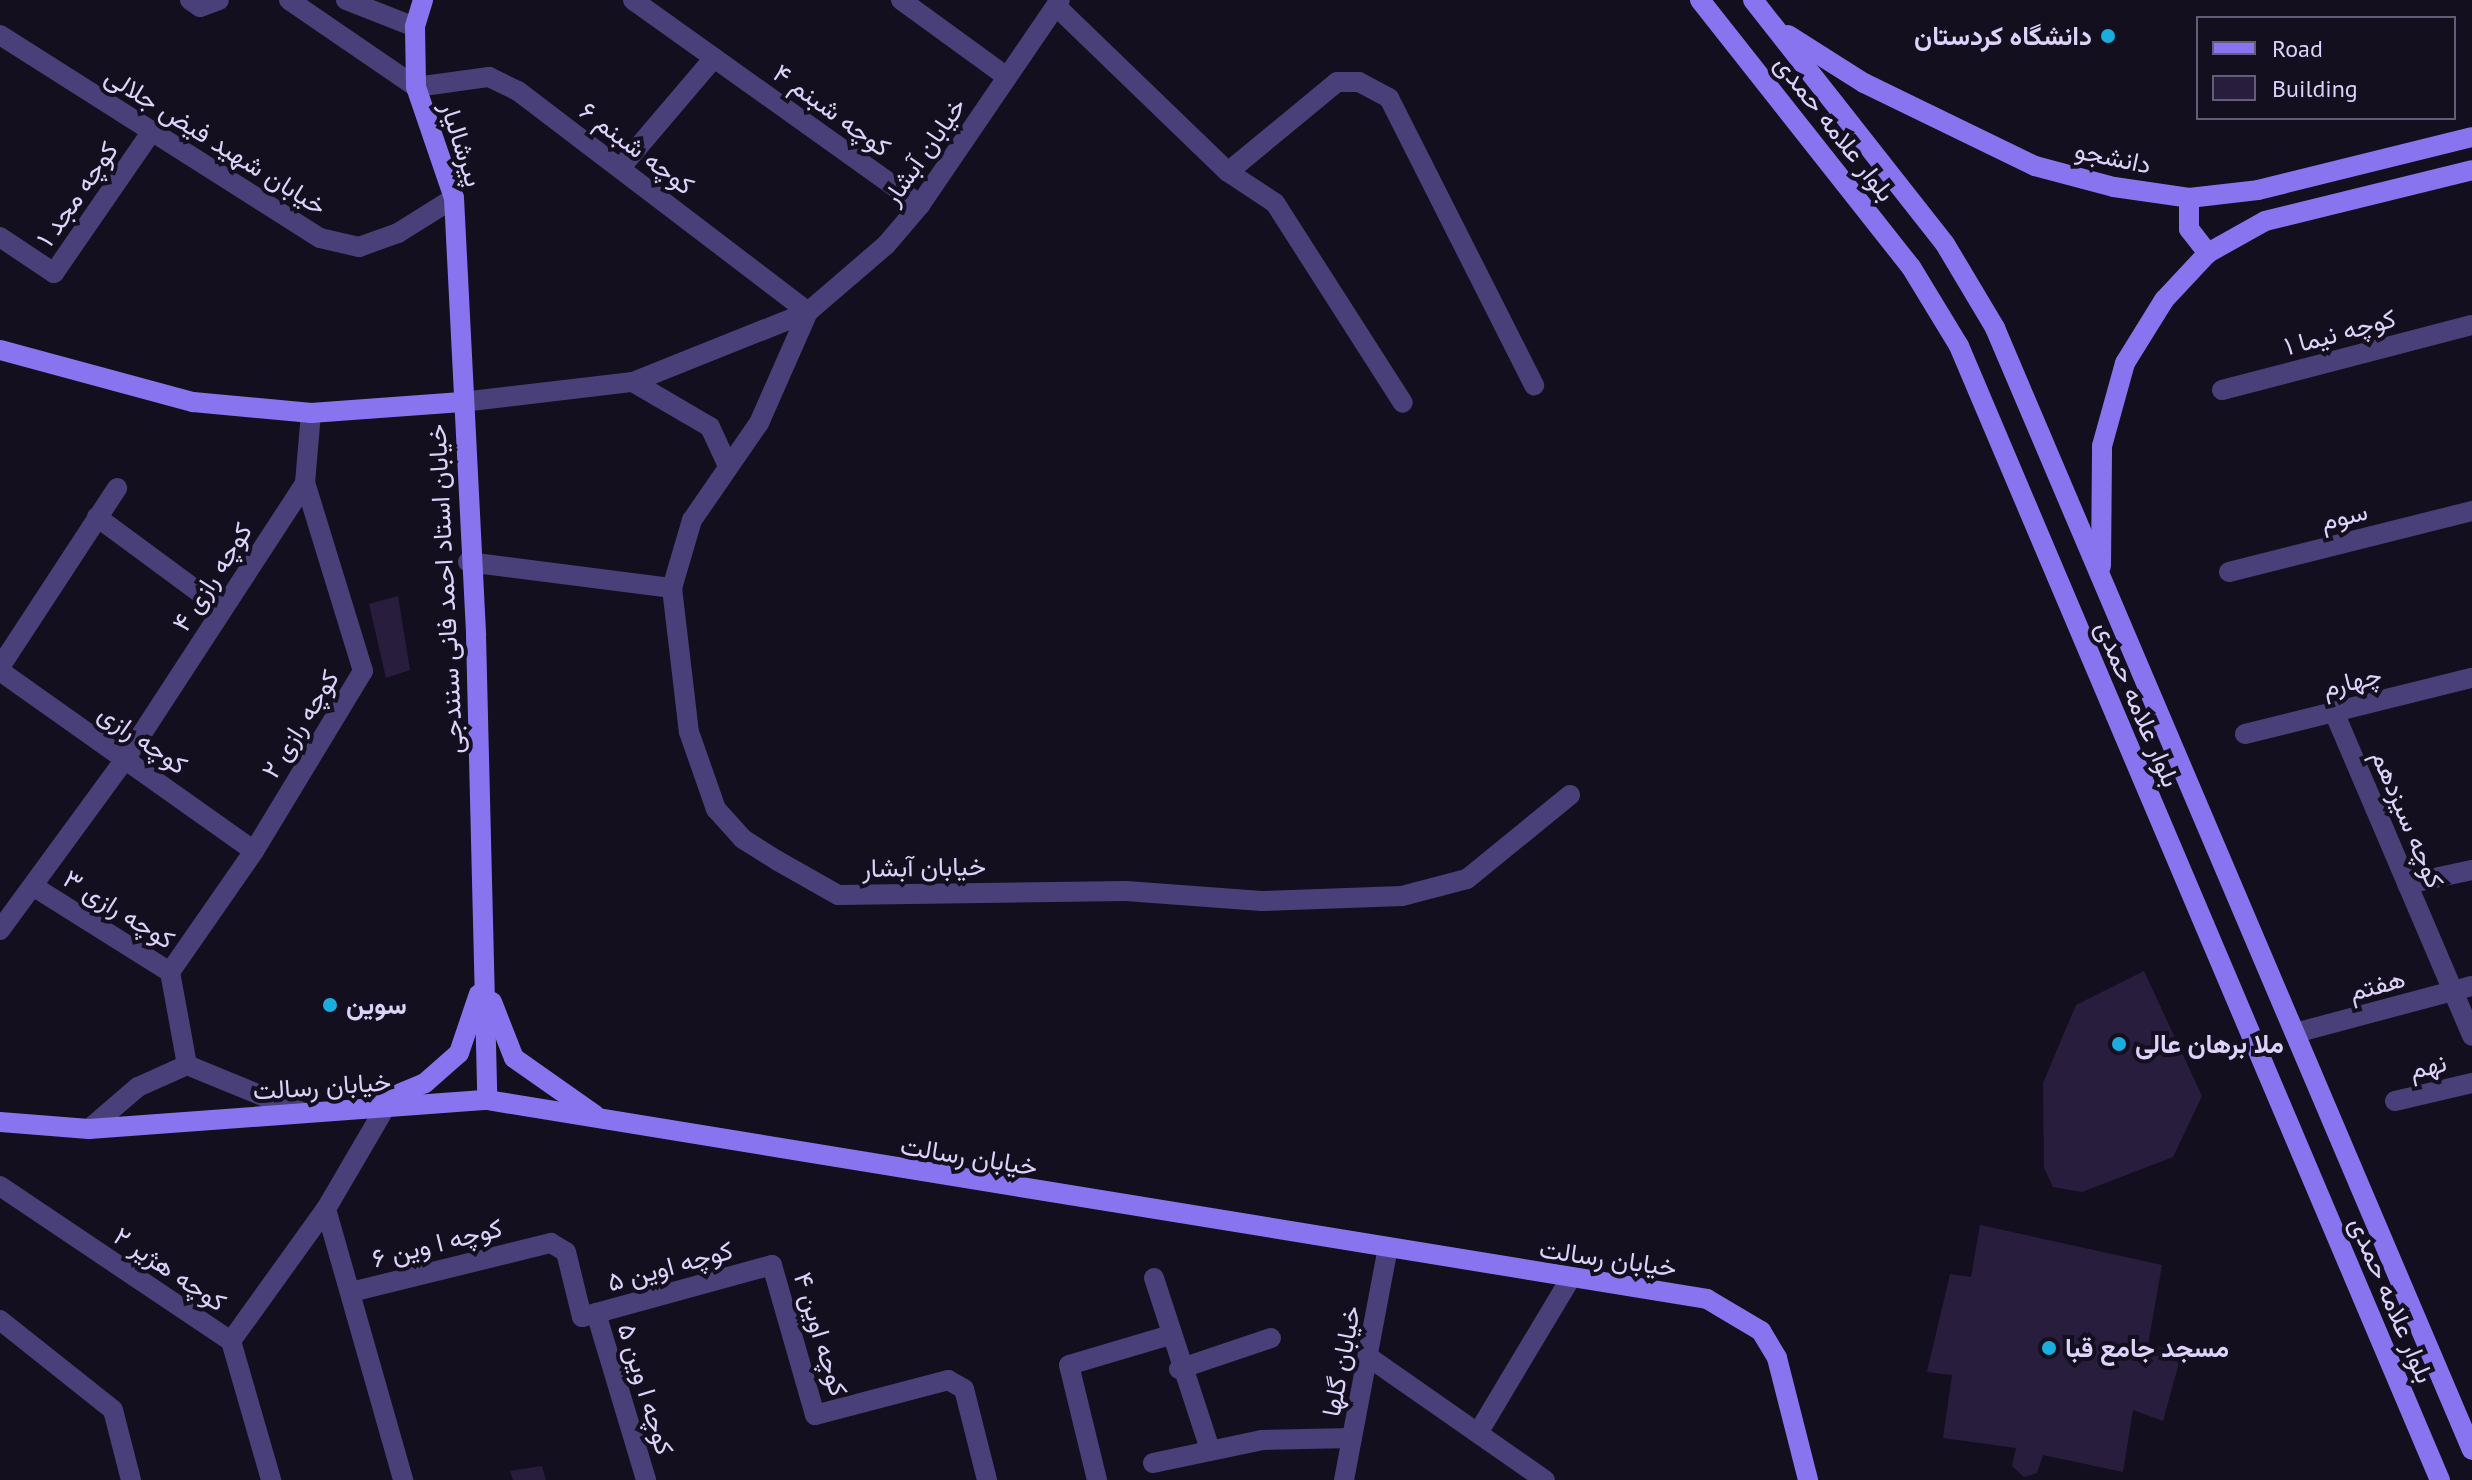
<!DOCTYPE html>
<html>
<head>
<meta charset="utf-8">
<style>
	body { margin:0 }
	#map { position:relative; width:2472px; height:1480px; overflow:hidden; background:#140f1f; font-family:"PT Sans",Vazirmatn,sans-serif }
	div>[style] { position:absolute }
	.building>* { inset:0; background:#291d3e }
	.street>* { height:20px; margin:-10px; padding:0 10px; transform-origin:10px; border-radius:10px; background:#4a4079 }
	.secondary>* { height:20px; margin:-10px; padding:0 10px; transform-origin:10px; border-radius:10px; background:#8974ef }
	.dots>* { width:22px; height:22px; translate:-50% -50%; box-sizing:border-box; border:4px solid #140f1f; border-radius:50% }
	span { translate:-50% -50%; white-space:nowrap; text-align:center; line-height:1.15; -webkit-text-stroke:8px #140f1f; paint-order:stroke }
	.poi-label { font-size:26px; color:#ddd2fa; font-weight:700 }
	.right { translate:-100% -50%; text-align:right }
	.left { translate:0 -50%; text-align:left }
	.street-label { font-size:26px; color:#ddd2fa }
	.legend { position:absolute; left:2196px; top:16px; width:260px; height:104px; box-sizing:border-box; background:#140f1f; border:2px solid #645d77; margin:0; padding:10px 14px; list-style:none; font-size:24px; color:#ddd2fa }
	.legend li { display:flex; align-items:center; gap:16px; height:40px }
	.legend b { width:40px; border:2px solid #645d77 }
</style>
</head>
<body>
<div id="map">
	<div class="building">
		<div style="clip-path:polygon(398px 596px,410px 670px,386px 678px,369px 604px)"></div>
		<div style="clip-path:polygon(2144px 971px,2202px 1096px,2173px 1157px,2082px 1192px,2053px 1187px,2044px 1168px,2043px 1083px,2076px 1005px)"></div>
		<div style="clip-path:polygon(1980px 1225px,2162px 1265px,2148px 1345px,2182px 1352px,2163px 1421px,2133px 1410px,2123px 1472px,2043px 1455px,2037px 1473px,2024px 1477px,2012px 1466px,2016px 1448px,1943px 1438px,1952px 1375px,1927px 1372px,1950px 1274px,1971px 1277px)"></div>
		<div style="clip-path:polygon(542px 1466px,546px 1480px,513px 1480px,510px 1471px)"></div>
	</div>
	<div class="street">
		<div style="left:190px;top:0;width:12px;rotate:35deg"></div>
		<div style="left:200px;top:7px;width:20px;rotate:-20deg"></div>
		<div style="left:289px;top:0;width:154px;rotate:34.4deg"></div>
		<div style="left:416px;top:87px;width:74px;rotate:-7.8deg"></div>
		<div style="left:489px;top:77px;width:32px;rotate:26deg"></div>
		<div style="left:518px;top:91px;width:365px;rotate:37.3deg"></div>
		<div style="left:808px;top:312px;width:121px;rotate:113.8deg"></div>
		<div style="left:759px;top:423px;width:118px;rotate:124.6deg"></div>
		<div style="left:692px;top:520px;width:71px;rotate:106.4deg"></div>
		<div style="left:672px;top:588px;width:145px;rotate:83.3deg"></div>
		<div style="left:689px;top:732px;width:82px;rotate:70.7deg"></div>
		<div style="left:716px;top:809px;width:40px;rotate:48deg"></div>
		<div style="left:743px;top:839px;width:41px;rotate:32.2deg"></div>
		<div style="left:778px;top:861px;width:69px;rotate:29.5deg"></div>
		<div style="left:838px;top:895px;width:288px;rotate:-0.8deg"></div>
		<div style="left:1126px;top:891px;width:136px;rotate:4.2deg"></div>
		<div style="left:1262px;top:901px;width:140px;rotate:-2deg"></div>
		<div style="left:1402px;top:896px;width:67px;rotate:-14.7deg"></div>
		<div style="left:1467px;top:879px;width:133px;rotate:-39.2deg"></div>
		<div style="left:346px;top:0;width:74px;rotate:21.4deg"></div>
		<div style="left:633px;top:0;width:353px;rotate:35.5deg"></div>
		<div style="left:901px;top:0;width:131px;rotate:36deg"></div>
		<div style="left:1056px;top:6px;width:239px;rotate:44deg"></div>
		<div style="left:1228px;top:172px;width:141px;rotate:-39.5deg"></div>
		<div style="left:1337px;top:82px;width:22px"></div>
		<div style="left:1359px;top:82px;width:34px;rotate:28deg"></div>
		<div style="left:1389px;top:98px;width:322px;rotate:63.2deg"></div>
		<div style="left:0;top:35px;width:379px;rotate:32.4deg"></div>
		<div style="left:320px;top:238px;width:40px;rotate:13deg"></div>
		<div style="left:359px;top:247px;width:41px;rotate:-19.7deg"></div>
		<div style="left:398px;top:233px;width:66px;rotate:-32deg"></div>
		<div style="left:622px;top:166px;width:142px;rotate:-49.6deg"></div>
		<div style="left:1228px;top:172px;width:56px;rotate:33.4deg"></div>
		<div style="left:1275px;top:203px;width:237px;rotate:57.4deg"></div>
		<div style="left:0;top:237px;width:65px;rotate:33.7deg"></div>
		<div style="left:54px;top:273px;width:173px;rotate:-55.4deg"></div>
		<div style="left:633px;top:382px;width:89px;rotate:30.3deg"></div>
		<div style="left:710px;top:427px;width:43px;rotate:65.2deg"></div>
		<div style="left:2222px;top:390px;width:258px;rotate:-14.6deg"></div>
		<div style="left:462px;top:402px;width:172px;rotate:-6.7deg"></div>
		<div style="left:633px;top:382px;width:188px;rotate:-21.8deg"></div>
		<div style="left:808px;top:312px;width:103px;rotate:-40.7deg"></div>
		<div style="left:886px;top:245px;width:52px;rotate:-49.6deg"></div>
		<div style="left:920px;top:205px;width:248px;rotate:-55.7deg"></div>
		<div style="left:97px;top:517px;width:155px;rotate:36.4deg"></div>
		<div style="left:468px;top:562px;width:206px;rotate:7.3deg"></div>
		<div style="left:2229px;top:572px;width:251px;rotate:-14.1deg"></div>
		<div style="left:0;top:667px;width:214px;rotate:-56.8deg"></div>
		<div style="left:0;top:671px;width:311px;rotate:35.3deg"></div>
		<div style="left:2334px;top:712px;width:352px;rotate:66.9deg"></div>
		<div style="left:2245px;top:734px;width:234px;rotate:-13.9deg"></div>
		<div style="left:2407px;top:884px;width:66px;rotate:-12.2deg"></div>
		<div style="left:36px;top:888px;width:158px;rotate:32.1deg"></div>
		<div style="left:170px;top:972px;width:147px;rotate:-55.2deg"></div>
		<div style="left:254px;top:851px;width:210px;rotate:-58.8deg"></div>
		<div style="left:363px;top:671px;width:197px;rotate:-107.1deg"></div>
		<div style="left:0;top:930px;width:213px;rotate:-53.8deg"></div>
		<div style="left:126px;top:758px;width:328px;rotate:-56.9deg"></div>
		<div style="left:305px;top:483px;width:70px;rotate:-85.1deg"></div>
		<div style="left:170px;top:972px;width:95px;rotate:79.6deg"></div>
		<div style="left:2295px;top:1033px;width:183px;rotate:-14.9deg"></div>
		<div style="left:2395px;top:1101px;width:79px;rotate:-13.2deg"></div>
		<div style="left:385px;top:1108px;width:117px;rotate:120.3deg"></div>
		<div style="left:326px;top:1209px;width:282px;rotate:74.1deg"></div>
		<div style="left:89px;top:1129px;width:65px;rotate:-40.6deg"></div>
		<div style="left:138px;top:1087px;width:54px;rotate:-24.2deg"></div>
		<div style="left:187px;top:1065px;width:126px;rotate:22.3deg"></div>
		<div style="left:0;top:1186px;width:278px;rotate:33.9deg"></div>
		<div style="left:231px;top:1341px;width:145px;rotate:73.9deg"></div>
		<div style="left:1154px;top:1278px;width:180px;rotate:71.9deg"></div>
		<div style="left:351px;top:1292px;width:206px;rotate:-13.8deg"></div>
		<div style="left:551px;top:1243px;width:17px;rotate:31deg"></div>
		<div style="left:566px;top:1252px;width:67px;rotate:76.2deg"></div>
		<div style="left:582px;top:1317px;width:197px;rotate:-15.3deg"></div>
		<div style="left:772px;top:1265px;width:156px;rotate:74deg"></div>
		<div style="left:815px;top:1415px;width:138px;rotate:-14.7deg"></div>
		<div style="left:948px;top:1380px;width:18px;rotate:29deg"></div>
		<div style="left:964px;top:1389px;width:94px;rotate:75.8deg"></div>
		<div style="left:596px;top:1313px;width:174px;rotate:73.3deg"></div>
		<div style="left:0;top:1320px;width:144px;rotate:38.5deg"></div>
		<div style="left:113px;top:1410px;width:72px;rotate:75.6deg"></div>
		<div style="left:231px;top:1341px;width:163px;rotate:-54.3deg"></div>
		<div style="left:1370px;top:1358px;width:213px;rotate:34.9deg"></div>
		<div style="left:1179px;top:1369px;width:97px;rotate:-18.6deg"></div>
		<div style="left:1478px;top:1433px;width:179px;rotate:-59.1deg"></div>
		<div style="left:1153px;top:1463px;width:111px;rotate:-11.9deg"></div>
		<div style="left:1262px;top:1440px;width:90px;rotate:-1.3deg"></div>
		<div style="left:1097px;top:1480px;width:118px;rotate:-103.7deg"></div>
		<div style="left:1069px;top:1365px;width:102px;rotate:-16.5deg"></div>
		<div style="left:1344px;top:1480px;width:232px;rotate:-79.3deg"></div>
	</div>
	<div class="secondary">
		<div style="left:423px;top:0;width:28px;rotate:107deg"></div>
		<div style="left:415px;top:27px;width:60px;rotate:89deg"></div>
		<div style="left:416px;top:87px;width:117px;rotate:71.1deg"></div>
		<div style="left:454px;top:198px;width:438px;rotate:87.1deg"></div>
		<div style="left:476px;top:635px;width:465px;rotate:88.6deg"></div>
		<div style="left:1700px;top:0;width:340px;rotate:51.7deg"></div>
		<div style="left:1911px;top:267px;width:92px;rotate:58.7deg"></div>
		<div style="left:1959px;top:346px;width:1232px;rotate:67.02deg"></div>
		<div style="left:1753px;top:0;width:310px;rotate:51.8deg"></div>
		<div style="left:1945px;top:244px;width:98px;rotate:59.2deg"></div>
		<div style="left:1995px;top:328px;width:1219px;rotate:66.97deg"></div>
		<div style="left:1788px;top:35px;width:90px;rotate:32.3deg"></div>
		<div style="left:1864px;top:83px;width:190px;rotate:25.9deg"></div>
		<div style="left:2035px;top:166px;width:82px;rotate:14.9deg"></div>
		<div style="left:2114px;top:187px;width:76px;rotate:8.3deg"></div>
		<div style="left:2189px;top:198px;width:69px;rotate:-6.6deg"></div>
		<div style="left:2258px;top:190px;width:220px;rotate:-13.9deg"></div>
		<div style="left:2189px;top:198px;width:31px;rotate:90deg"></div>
		<div style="left:2189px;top:229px;width:31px;rotate:52deg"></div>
		<div style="left:0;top:350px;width:200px;rotate:15.1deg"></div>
		<div style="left:193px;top:402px;width:119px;rotate:5.3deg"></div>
		<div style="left:311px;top:413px;width:151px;rotate:-4.2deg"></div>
		<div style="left:2101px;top:566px;width:120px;rotate:-89.5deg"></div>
		<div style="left:2102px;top:446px;width:86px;rotate:-74.5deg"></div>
		<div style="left:2125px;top:363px;width:74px;rotate:-58.2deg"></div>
		<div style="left:2164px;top:300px;width:64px;rotate:-46.9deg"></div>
		<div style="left:2208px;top:253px;width:65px;rotate:-29.3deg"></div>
		<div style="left:2265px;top:221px;width:213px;rotate:-13.8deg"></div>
		<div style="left:492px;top:1002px;width:60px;rotate:68.6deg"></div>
		<div style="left:514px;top:1058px;width:99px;rotate:35.1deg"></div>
		<div style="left:377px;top:1103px;width:52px;rotate:-22.6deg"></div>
		<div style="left:425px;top:1083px;width:45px;rotate:-41.4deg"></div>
		<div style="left:459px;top:1053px;width:62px;rotate:-71.3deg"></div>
		<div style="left:0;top:1122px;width:89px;rotate:4.5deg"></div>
		<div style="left:89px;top:1129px;width:399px;rotate:-4.2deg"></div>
		<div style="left:487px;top:1100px;width:1236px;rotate:9.26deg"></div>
		<div style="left:1707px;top:1299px;width:63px;rotate:30.7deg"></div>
		<div style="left:1761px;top:1331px;width:31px;rotate:59deg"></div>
		<div style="left:1777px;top:1358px;width:126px;rotate:75.7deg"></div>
	</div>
	<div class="dots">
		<div style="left:2108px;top:36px;background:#1aaede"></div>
		<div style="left:330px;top:1005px;background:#1aaede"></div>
		<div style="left:2119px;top:1044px;background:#1aaede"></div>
		<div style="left:2049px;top:1348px;background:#1aaede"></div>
	</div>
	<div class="poi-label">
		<span class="right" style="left:2092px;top:36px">دانشگاه کردستان</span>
		<span class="left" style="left:346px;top:1005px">سوین</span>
		<span class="left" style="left:2135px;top:1044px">ملا برهان عالی</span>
		<span class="left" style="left:2065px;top:1348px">مسجد جامع قبا</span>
	</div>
	<div class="street-label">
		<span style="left:832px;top:110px;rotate:36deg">کوچه شبنم ۴</span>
		<span style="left:1835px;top:128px;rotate:52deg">بلوار علامه حمدی</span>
		<span style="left:216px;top:141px;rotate:32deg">خیابان شهید فیض جلالی</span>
		<span style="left:462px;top:144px;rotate:72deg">پیرشالیار</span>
		<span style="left:637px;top:148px;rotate:37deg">کوچه شبنم ۶</span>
		<span style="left:924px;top:151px;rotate:-55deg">خیابان آبشار</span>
		<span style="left:2113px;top:157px;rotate:12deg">دانشجو</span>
		<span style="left:77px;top:194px;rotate:-55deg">کوچه مجد ۱</span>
		<span style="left:2340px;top:332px;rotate:-15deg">کوچه نیما ۱</span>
		<span style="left:2344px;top:516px;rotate:-14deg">سوم</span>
		<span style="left:212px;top:577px;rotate:-57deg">کوچه رازی ۴</span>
		<span style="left:445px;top:589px;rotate:-93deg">خیابان استاد احمد فانی سنندجی</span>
		<span style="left:2352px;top:681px;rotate:-14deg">چهارم</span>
		<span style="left:2138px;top:704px;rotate:67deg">بلوار علامه حمدی</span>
		<span style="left:300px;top:724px;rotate:-58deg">کوچه رازی ۲</span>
		<span style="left:143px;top:739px;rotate:35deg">کوچه رازی</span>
		<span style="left:2408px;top:819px;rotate:67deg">کوچه سیزدهم</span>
		<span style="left:924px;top:867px;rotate:-1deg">خیابان آبشار</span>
		<span style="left:119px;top:909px;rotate:32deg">کوچه رازی ۳</span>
		<span style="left:2377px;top:985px;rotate:-15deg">هفتم</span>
		<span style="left:2428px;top:1066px;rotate:-13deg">نهم</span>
		<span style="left:322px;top:1086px;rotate:-4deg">خیابان رسالت</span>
		<span style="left:969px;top:1156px;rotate:9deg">خیابان رسالت</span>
		<span style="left:437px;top:1243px;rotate:-14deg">کوچه ا وین ۶</span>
		<span style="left:1608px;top:1258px;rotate:8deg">خیابان رسالت</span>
		<span style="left:670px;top:1266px;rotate:-15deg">کوچه اوین ۵</span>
		<span style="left:170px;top:1269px;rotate:34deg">کوچه هژیر ۲</span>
		<span style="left:2392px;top:1300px;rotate:67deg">بلوار علامه حمدی</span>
		<span style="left:821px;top:1334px;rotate:73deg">کوچه اوین ۴</span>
		<span style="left:1341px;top:1361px;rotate:-79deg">خیابان گلها</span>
		<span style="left:646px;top:1389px;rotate:73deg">کوچه ا وین ۵</span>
	</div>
	<ul class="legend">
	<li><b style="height:10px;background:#8974ef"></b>Road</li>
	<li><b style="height:22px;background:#291d3e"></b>Building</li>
	</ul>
</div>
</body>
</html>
